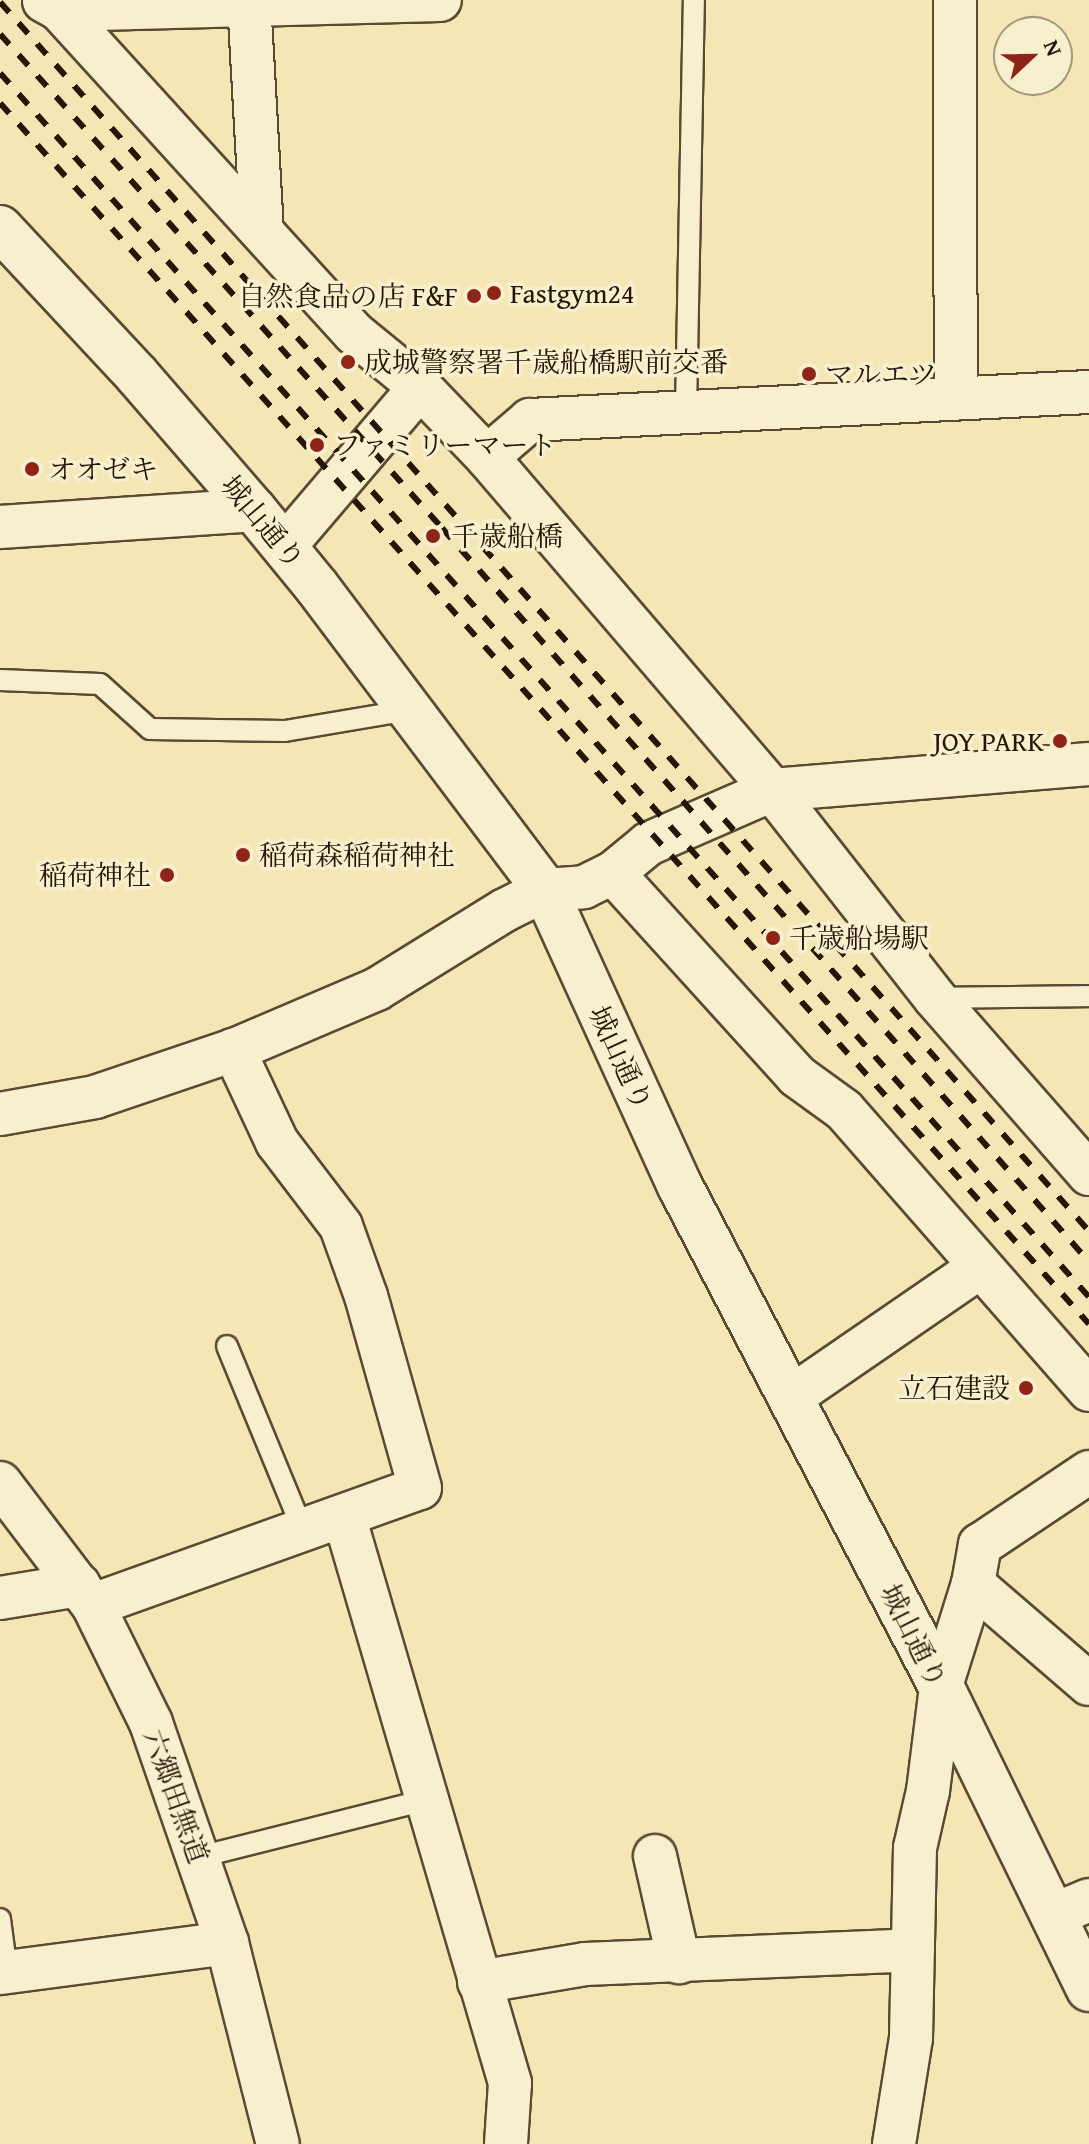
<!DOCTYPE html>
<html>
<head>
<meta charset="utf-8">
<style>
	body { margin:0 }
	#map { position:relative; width:1089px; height:2144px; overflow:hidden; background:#f5e6b5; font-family:"Gentium Book Plus","Noto Serif JP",serif }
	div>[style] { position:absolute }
	.roads { filter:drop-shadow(2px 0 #5a4a33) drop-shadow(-2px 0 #5a4a33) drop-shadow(0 2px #5a4a33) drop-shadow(0 -2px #5a4a33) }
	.lane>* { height:20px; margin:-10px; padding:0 10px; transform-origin:10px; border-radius:10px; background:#f8efcf }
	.street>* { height:42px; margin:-21px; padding:0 21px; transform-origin:21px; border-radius:21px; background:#f8efcf }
	.secondary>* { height:44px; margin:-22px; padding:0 22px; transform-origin:22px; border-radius:22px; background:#f8efcf }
	.rail>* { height:6px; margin-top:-3px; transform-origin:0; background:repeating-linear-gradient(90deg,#261608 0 14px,transparent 0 28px) }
	.dots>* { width:22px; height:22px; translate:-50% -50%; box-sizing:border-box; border:4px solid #f8efcf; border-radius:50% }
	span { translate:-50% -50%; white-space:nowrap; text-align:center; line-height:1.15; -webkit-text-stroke:7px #f8efcf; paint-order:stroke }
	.poi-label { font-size:28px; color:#261608 }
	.left { translate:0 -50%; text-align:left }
	.right { translate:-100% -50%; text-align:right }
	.street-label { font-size:28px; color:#261608 }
	.north { position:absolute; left:993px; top:16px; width:80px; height:80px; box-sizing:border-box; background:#f8efcf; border:2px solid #a4987f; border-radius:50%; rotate:68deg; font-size:22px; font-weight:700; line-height:32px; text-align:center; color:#261608 }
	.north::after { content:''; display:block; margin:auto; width:28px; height:36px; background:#8f2418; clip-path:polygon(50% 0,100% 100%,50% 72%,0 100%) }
</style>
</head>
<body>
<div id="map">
	<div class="roads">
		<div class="lane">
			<div style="left:686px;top:410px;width:410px;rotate:-88.9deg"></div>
			<div style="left:0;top:680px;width:100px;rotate:2.3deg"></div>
			<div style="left:100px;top:684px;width:67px;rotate:42deg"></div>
			<div style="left:150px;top:729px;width:135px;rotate:0.8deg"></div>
			<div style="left:285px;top:731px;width:126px;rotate:-9.6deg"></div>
			<div style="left:935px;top:998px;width:154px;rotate:-0.7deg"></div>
			<div style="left:227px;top:1346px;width:199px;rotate:67.6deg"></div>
			<div style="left:199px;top:1857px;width:234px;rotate:-14.1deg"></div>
			<div style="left:0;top:1919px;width:53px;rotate:82.5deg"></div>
		</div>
		<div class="street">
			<div style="left:249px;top:0;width:231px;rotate:86.8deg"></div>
			<div style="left:955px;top:0;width:396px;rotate:89.9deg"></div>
			<div style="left:44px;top:1px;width:18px;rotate:29deg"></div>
			<div style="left:60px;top:10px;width:380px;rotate:-1.5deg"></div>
			<div style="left:60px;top:10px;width:437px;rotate:47.7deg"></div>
			<div style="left:354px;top:333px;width:85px;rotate:39.3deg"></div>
			<div style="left:420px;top:387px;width:97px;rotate:46.3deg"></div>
			<div style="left:487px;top:457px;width:438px;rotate:49.4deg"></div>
			<div style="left:772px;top:790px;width:264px;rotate:51.9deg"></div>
			<div style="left:935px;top:998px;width:234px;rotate:48.8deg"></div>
			<div style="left:487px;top:457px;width:57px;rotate:-40.7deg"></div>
			<div style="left:530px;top:420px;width:560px;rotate:-2.87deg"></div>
			<div style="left:0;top:527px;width:255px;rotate:-3.8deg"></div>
			<div style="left:284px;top:547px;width:210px;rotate:-49.6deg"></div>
			<div style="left:613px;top:873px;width:274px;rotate:47.8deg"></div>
			<div style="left:797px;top:1076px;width:58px;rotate:35.9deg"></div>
			<div style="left:844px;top:1110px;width:372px;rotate:48.8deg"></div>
			<div style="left:0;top:1114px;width:97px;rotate:-10.1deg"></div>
			<div style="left:95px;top:1097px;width:147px;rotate:-18.7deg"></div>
			<div style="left:234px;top:1050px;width:155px;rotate:-23.1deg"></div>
			<div style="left:377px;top:989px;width:150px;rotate:-31.7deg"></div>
			<div style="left:505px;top:910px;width:45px;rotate:-26.6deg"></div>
			<div style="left:545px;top:890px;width:39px;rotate:-4deg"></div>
			<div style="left:584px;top:887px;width:32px;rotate:-26deg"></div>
			<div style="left:613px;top:873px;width:45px;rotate:-39.6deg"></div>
			<div style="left:648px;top:844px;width:135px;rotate:-23.5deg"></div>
			<div style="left:772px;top:790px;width:318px;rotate:-4.7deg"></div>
			<div style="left:791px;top:1397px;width:229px;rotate:-34.5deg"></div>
			<div style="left:0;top:1483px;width:153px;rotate:52.7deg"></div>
			<div style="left:93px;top:1605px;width:131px;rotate:63.8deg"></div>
			<div style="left:151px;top:1723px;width:233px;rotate:70.9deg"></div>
			<div style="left:227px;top:1943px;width:207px;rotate:75.8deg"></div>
			<div style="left:344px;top:1516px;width:591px;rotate:73.68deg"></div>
			<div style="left:510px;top:2083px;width:61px;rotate:93.8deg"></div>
			<div style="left:973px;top:1584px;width:153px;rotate:40.8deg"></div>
			<div style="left:0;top:1598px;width:80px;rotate:-9.3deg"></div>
			<div style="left:93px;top:1605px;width:347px;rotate:-19.7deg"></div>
			<div style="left:420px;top:1488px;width:199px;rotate:-105.7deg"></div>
			<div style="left:366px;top:1296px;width:74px;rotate:-109.7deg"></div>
			<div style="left:341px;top:1226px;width:106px;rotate:-127.3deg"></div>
			<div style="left:277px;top:1142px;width:102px;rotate:-115.1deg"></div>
			<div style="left:655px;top:1856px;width:109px;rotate:77.2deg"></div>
			<div style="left:1054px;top:1915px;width:38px;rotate:-23deg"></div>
			<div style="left:0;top:1973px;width:229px;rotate:-7.5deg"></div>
			<div style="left:479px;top:1982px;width:108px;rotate:-9.6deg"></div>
			<div style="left:585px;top:1964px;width:328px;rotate:-2.4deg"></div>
			<div style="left:894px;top:2144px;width:107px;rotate:-80.9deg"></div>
			<div style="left:911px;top:2038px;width:190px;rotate:-88.8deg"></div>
			<div style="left:915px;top:1848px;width:58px;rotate:-77.2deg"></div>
			<div style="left:928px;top:1791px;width:106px;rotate:-82.9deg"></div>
			<div style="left:941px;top:1686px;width:107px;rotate:-72.6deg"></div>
			<div style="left:973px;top:1584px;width:40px;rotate:-80deg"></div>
			<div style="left:980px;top:1545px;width:131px;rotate:-33.8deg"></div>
		</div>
		<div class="secondary">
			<div style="left:0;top:228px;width:201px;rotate:47deg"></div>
			<div style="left:137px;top:375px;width:179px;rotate:49.1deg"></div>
			<div style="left:254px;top:510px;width:99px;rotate:50.7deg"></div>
			<div style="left:317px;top:587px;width:379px;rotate:53deg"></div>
			<div style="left:545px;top:890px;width:325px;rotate:65.5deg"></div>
			<div style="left:680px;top:1186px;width:564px;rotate:62.44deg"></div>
			<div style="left:941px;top:1686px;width:337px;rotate:64deg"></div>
		</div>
	</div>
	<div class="rail">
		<div style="left:0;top:2px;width:1642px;rotate:48.46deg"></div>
		<div style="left:0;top:34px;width:663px;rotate:48.18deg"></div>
		<div style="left:442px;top:528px;width:978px;rotate:48.6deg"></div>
		<div style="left:0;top:73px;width:1638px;rotate:48.34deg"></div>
		<div style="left:0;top:103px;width:1636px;rotate:48.27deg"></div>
	</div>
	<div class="dots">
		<div style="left:494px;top:293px;background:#8f2418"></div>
		<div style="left:474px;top:296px;background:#8f2418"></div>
		<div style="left:348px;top:362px;background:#8f2418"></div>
		<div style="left:809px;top:374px;background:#8f2418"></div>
		<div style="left:317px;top:445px;background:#8f2418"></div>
		<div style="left:32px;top:469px;background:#8f2418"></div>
		<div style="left:433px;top:536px;background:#8f2418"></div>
		<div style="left:1060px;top:741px;background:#8f2418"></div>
		<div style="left:243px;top:855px;background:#8f2418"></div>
		<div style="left:167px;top:875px;background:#8f2418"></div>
		<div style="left:773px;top:938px;background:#8f2418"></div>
		<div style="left:1026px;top:1388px;background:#8f2418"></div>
	</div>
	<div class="poi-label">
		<span class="left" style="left:510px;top:293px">Fastgym24</span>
		<span class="right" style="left:458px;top:296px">自然食品の店 F&amp;F</span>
		<span class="left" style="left:364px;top:362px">成城警察署千歳船橋駅前交番</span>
		<span class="left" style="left:825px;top:374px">マルエツ</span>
		<span class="left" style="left:333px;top:445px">ファミリーマート</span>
		<span class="left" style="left:48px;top:469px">オオゼキ</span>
		<span class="left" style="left:451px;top:536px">千歳船橋</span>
		<span class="right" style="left:1044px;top:741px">JOY PARK</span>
		<span class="left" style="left:259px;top:855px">稲荷森稲荷神社</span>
		<span class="right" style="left:151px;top:875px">稲荷神社</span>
		<span class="left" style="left:789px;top:938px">千歳船場駅</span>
		<span class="right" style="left:1010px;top:1388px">立石建設</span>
	</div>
	<div class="street-label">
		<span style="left:263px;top:522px;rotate:50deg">城山通り</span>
		<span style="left:621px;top:1058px;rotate:65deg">城山通り</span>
		<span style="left:914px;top:1636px;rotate:63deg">城山通り</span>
		<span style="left:176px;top:1796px;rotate:70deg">六郷田無道</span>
	</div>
	<div class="north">N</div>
</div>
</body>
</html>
